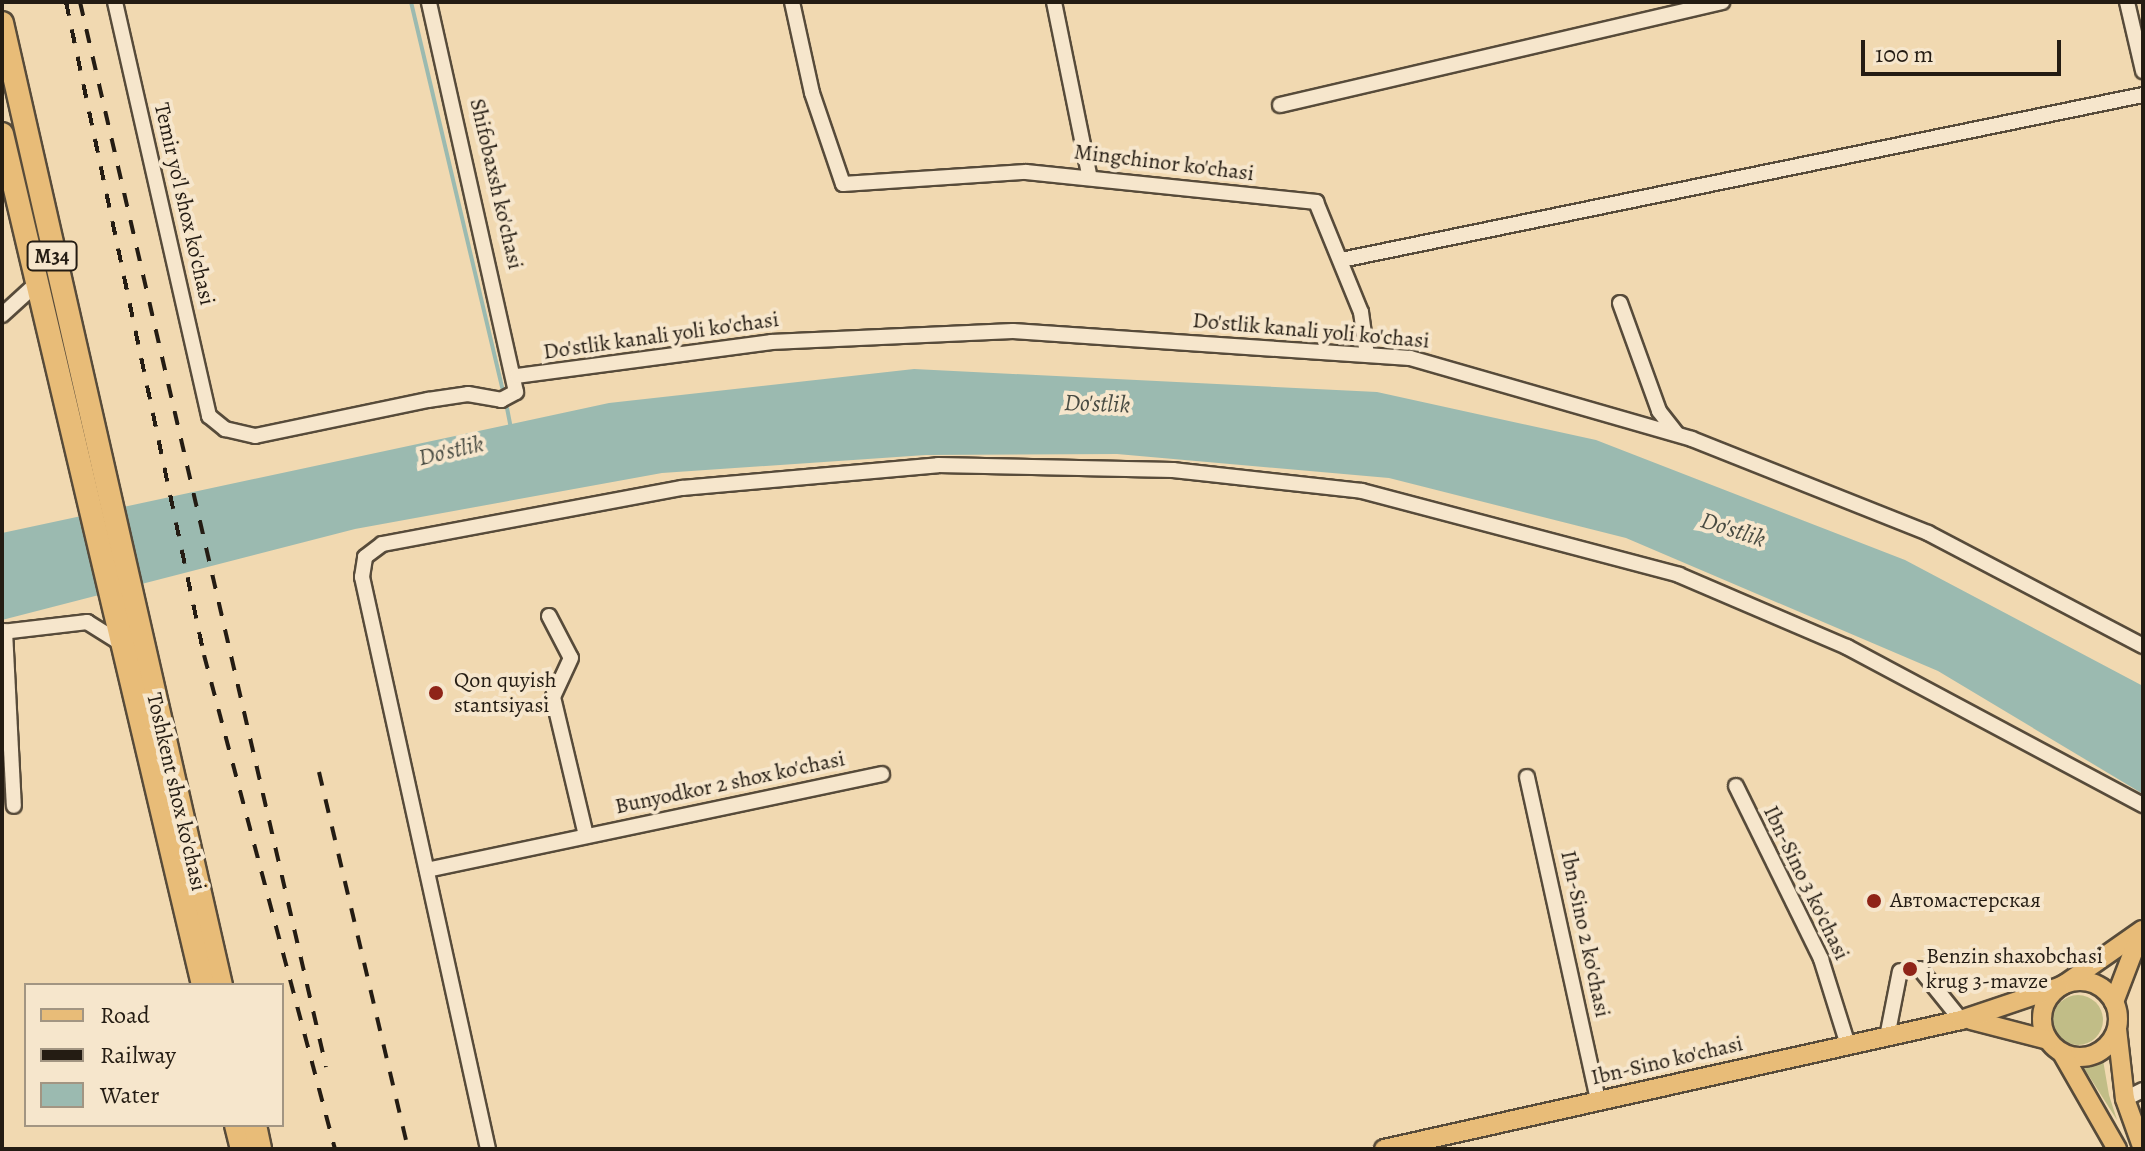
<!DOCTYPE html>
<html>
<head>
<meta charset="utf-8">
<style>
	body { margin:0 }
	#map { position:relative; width:2145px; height:1151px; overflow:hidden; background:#f1d9b1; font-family:Alegreya,serif }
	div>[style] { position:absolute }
	.green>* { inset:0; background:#c1bd87 }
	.round { border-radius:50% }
	.water>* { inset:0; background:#9bbab0 }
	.stream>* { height:4px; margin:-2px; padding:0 2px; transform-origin:2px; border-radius:2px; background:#9bbab0 }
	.roads { filter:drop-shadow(2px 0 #574b3a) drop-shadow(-2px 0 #574b3a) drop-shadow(0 2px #574b3a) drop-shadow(0 -2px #574b3a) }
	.minor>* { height:14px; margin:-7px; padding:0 7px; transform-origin:7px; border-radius:7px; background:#f6e6cc }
	.major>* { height:18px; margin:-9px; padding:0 9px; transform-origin:9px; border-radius:9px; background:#e8bc78 }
	.major>.ring { margin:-9px; padding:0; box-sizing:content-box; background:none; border:18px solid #e8bc78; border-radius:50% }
	.highway>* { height:22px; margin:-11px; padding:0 11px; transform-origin:11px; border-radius:11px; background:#e8bc78 }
	.rail>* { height:4px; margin-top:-2px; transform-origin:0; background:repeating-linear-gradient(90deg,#241c13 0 14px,transparent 0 28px) }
	.dots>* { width:22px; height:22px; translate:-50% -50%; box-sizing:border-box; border:4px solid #f6e6cc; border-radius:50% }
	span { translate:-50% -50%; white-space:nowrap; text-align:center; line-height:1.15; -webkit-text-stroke:8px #f6e6cc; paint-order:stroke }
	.shield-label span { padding:2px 6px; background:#f6e6cc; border:2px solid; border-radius:6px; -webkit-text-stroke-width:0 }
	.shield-label { font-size:20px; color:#241c13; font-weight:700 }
	.street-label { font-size:22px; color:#241c13 }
	.poi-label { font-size:22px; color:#241c13 }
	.left { translate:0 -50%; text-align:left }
	.water-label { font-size:24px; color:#484b42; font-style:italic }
	.frame { position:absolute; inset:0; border:4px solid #241c13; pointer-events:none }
	.legend { position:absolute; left:24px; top:983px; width:260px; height:144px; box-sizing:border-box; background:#f6e6cc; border:2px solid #a29582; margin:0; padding:10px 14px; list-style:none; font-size:24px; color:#241c13 }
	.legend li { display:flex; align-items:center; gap:16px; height:40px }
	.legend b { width:40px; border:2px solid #a29582 }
	.scale { position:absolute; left:1861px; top:40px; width:200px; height:36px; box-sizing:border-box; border:4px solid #241c13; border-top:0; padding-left:10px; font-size:24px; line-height:28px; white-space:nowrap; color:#241c13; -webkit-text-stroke:6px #f6e6cc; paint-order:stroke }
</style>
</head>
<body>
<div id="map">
	<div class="green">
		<div class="round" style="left:2053px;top:995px;width:50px;height:50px"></div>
		<div style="clip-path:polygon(2103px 1060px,2109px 1095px,2117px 1120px,2082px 1065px)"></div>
	</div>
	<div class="water">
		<div style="clip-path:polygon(914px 369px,1377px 392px,1596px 440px,1905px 560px,2143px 686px,2143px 794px,1938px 671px,1626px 538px,1389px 478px,1117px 454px,926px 455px,662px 473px,355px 529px,2px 620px,2px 533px,609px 403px)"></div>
	</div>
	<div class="stream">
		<div style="left:411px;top:2px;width:396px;rotate:76.7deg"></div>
		<div style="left:507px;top:408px;width:20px;rotate:79deg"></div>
	</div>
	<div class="roads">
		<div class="minor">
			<div style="left:115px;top:2px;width:425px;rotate:77.2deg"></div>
			<div style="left:209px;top:416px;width:21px;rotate:39deg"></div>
			<div style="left:225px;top:429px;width:31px;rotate:13deg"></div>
			<div style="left:255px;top:436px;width:177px;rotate:-11.8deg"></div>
			<div style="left:428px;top:400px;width:40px;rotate:-8.5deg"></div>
			<div style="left:468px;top:394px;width:34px;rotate:10deg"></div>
			<div style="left:501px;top:400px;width:17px;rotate:-28deg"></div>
			<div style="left:516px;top:392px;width:400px;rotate:-102.6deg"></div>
			<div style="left:792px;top:2px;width:93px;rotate:77.6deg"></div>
			<div style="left:812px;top:93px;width:96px;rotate:71.2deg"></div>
			<div style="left:843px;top:184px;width:183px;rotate:-3.8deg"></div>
			<div style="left:1026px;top:172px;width:292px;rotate:5.9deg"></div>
			<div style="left:1316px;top:202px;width:119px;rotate:67.8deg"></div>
			<div style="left:1361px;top:312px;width:43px;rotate:82.1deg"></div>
			<div style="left:1054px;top:2px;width:176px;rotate:78.5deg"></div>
			<div style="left:2127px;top:2px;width:71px;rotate:76.9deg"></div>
			<div style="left:1280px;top:105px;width:454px;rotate:-13.1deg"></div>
			<div style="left:1341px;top:260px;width:819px;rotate:-11.63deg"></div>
			<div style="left:1620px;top:303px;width:115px;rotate:70.1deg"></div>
			<div style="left:1659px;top:411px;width:29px;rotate:52deg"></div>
			<div style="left:2px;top:315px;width:45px;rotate:-42.3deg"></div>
			<div style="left:517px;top:376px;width:256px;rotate:-7.6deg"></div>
			<div style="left:771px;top:342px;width:242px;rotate:-2.6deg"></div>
			<div style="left:1013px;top:331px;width:398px;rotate:3.9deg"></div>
			<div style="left:1410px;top:358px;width:293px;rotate:16deg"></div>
			<div style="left:1692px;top:439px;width:254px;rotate:21.7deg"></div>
			<div style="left:1928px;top:533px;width:243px;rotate:27.7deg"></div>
			<div style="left:549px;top:616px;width:47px;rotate:62.4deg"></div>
			<div style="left:571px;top:658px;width:43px;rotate:114.8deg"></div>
			<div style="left:553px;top:697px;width:143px;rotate:76.6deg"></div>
			<div style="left:5px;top:631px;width:175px;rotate:87.1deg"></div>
			<div style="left:2px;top:632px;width:86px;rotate:-6.7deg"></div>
			<div style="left:87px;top:622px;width:40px;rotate:32deg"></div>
			<div style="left:1527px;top:777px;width:332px;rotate:77.6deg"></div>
			<div style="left:1736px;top:786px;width:193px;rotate:63.8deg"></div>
			<div style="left:1821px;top:959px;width:90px;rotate:72.6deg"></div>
			<div style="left:427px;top:870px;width:465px;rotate:-11.9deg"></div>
			<div style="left:1920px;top:969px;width:65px;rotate:51.2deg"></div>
			<div style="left:1887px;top:1037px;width:67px;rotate:-78.9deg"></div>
			<div style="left:2125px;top:1099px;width:20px;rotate:-27deg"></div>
			<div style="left:488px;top:1149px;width:586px;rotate:-102.42deg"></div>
			<div style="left:362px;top:577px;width:20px;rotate:-81deg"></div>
			<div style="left:365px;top:557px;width:21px;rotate:-37deg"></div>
			<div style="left:382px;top:544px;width:305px;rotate:-10.6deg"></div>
			<div style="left:682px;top:488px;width:257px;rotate:-5.1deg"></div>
			<div style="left:938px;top:465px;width:235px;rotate:1.2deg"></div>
			<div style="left:1173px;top:470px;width:190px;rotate:6.3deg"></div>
			<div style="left:1362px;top:491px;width:328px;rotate:14.8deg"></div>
			<div style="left:1679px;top:575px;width:183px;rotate:23.2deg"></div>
			<div style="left:1847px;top:647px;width:336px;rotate:28.1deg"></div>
		</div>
		<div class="major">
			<div class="ring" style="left:2042px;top:981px;width:58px;height:58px"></div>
			<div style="left:2065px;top:984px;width:94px;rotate:-35deg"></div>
			<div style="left:2114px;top:1002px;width:73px;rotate:-69.1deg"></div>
			<div style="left:1971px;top:1020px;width:80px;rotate:14.6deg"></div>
			<div style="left:2117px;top:1029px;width:70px;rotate:83.5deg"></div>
			<div style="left:2125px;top:1099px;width:53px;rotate:70.2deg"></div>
			<div style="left:2062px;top:1053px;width:111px;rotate:60.2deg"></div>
			<div style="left:1384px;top:1149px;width:591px;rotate:-12.6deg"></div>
			<div style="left:1961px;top:1020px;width:103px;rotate:-18.6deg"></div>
		</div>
		<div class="highway">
			<div style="left:2px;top:23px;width:987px;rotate:77.18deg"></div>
			<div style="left:2px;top:134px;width:874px;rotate:76.71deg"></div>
			<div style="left:236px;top:1125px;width:25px;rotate:76deg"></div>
			<div style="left:255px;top:1125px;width:25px;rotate:78deg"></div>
		</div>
	</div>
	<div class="rail">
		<div style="left:66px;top:2px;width:667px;rotate:78.07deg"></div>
		<div style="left:204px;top:655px;width:511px;rotate:75.15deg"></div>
		<div style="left:80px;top:2px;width:1093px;rotate:76.99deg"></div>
		<div style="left:319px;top:772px;width:387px;rotate:76.7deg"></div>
	</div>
	<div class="dots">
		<div style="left:436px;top:693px;background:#8f2418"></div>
		<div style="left:1874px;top:901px;background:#8f2418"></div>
		<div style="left:1910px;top:969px;background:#8f2418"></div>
	</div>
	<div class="shield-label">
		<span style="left:52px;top:256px">M34</span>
	</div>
	<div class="street-label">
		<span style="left:1164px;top:163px;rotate:7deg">Mingchinor ko'chasi</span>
		<span style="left:496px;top:184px;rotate:77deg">Shifobaxsh ko'chasi</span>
		<span style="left:184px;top:204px;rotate:77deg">Temir yo'l shox ko'chasi</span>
		<span style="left:1311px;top:331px;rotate:5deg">Do'stlik kanali yoli ko'chasi</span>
		<span style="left:661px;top:336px;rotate:-8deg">Do'stlik kanali yoli ko'chasi</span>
		<span style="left:730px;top:783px;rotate:-12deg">Bunyodkor 2 shox ko'chasi</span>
		<span style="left:176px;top:792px;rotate:77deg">Toshkent shox ko'chasi</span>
		<span style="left:1806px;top:883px;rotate:64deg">Ibn-Sino 3 ko'chasi</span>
		<span style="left:1585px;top:934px;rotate:78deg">Ibn-Sino 2 ko'chasi</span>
		<span style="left:1667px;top:1061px;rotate:-13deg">Ibn-Sino ko'chasi</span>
	</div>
	<div class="poi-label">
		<span class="left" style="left:454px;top:693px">Qon quyish<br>stantsiyasi</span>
		<span class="left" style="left:1890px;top:901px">Автомастерская</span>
		<span class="left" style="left:1926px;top:969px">Benzin shaxobchasi<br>krug 3-mavze</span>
	</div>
	<div class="water-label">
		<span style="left:1097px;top:404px;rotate:2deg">Do'stlik</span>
		<span style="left:451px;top:451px;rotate:-13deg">Do'stlik</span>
		<span style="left:1733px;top:530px;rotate:18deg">Do'stlik</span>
	</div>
	<div class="frame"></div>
	<ul class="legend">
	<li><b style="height:10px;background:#e8bc78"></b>Road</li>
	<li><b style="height:10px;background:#241c13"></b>Railway</li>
	<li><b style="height:22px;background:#9bbab0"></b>Water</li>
	</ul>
	<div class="scale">100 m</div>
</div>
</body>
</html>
